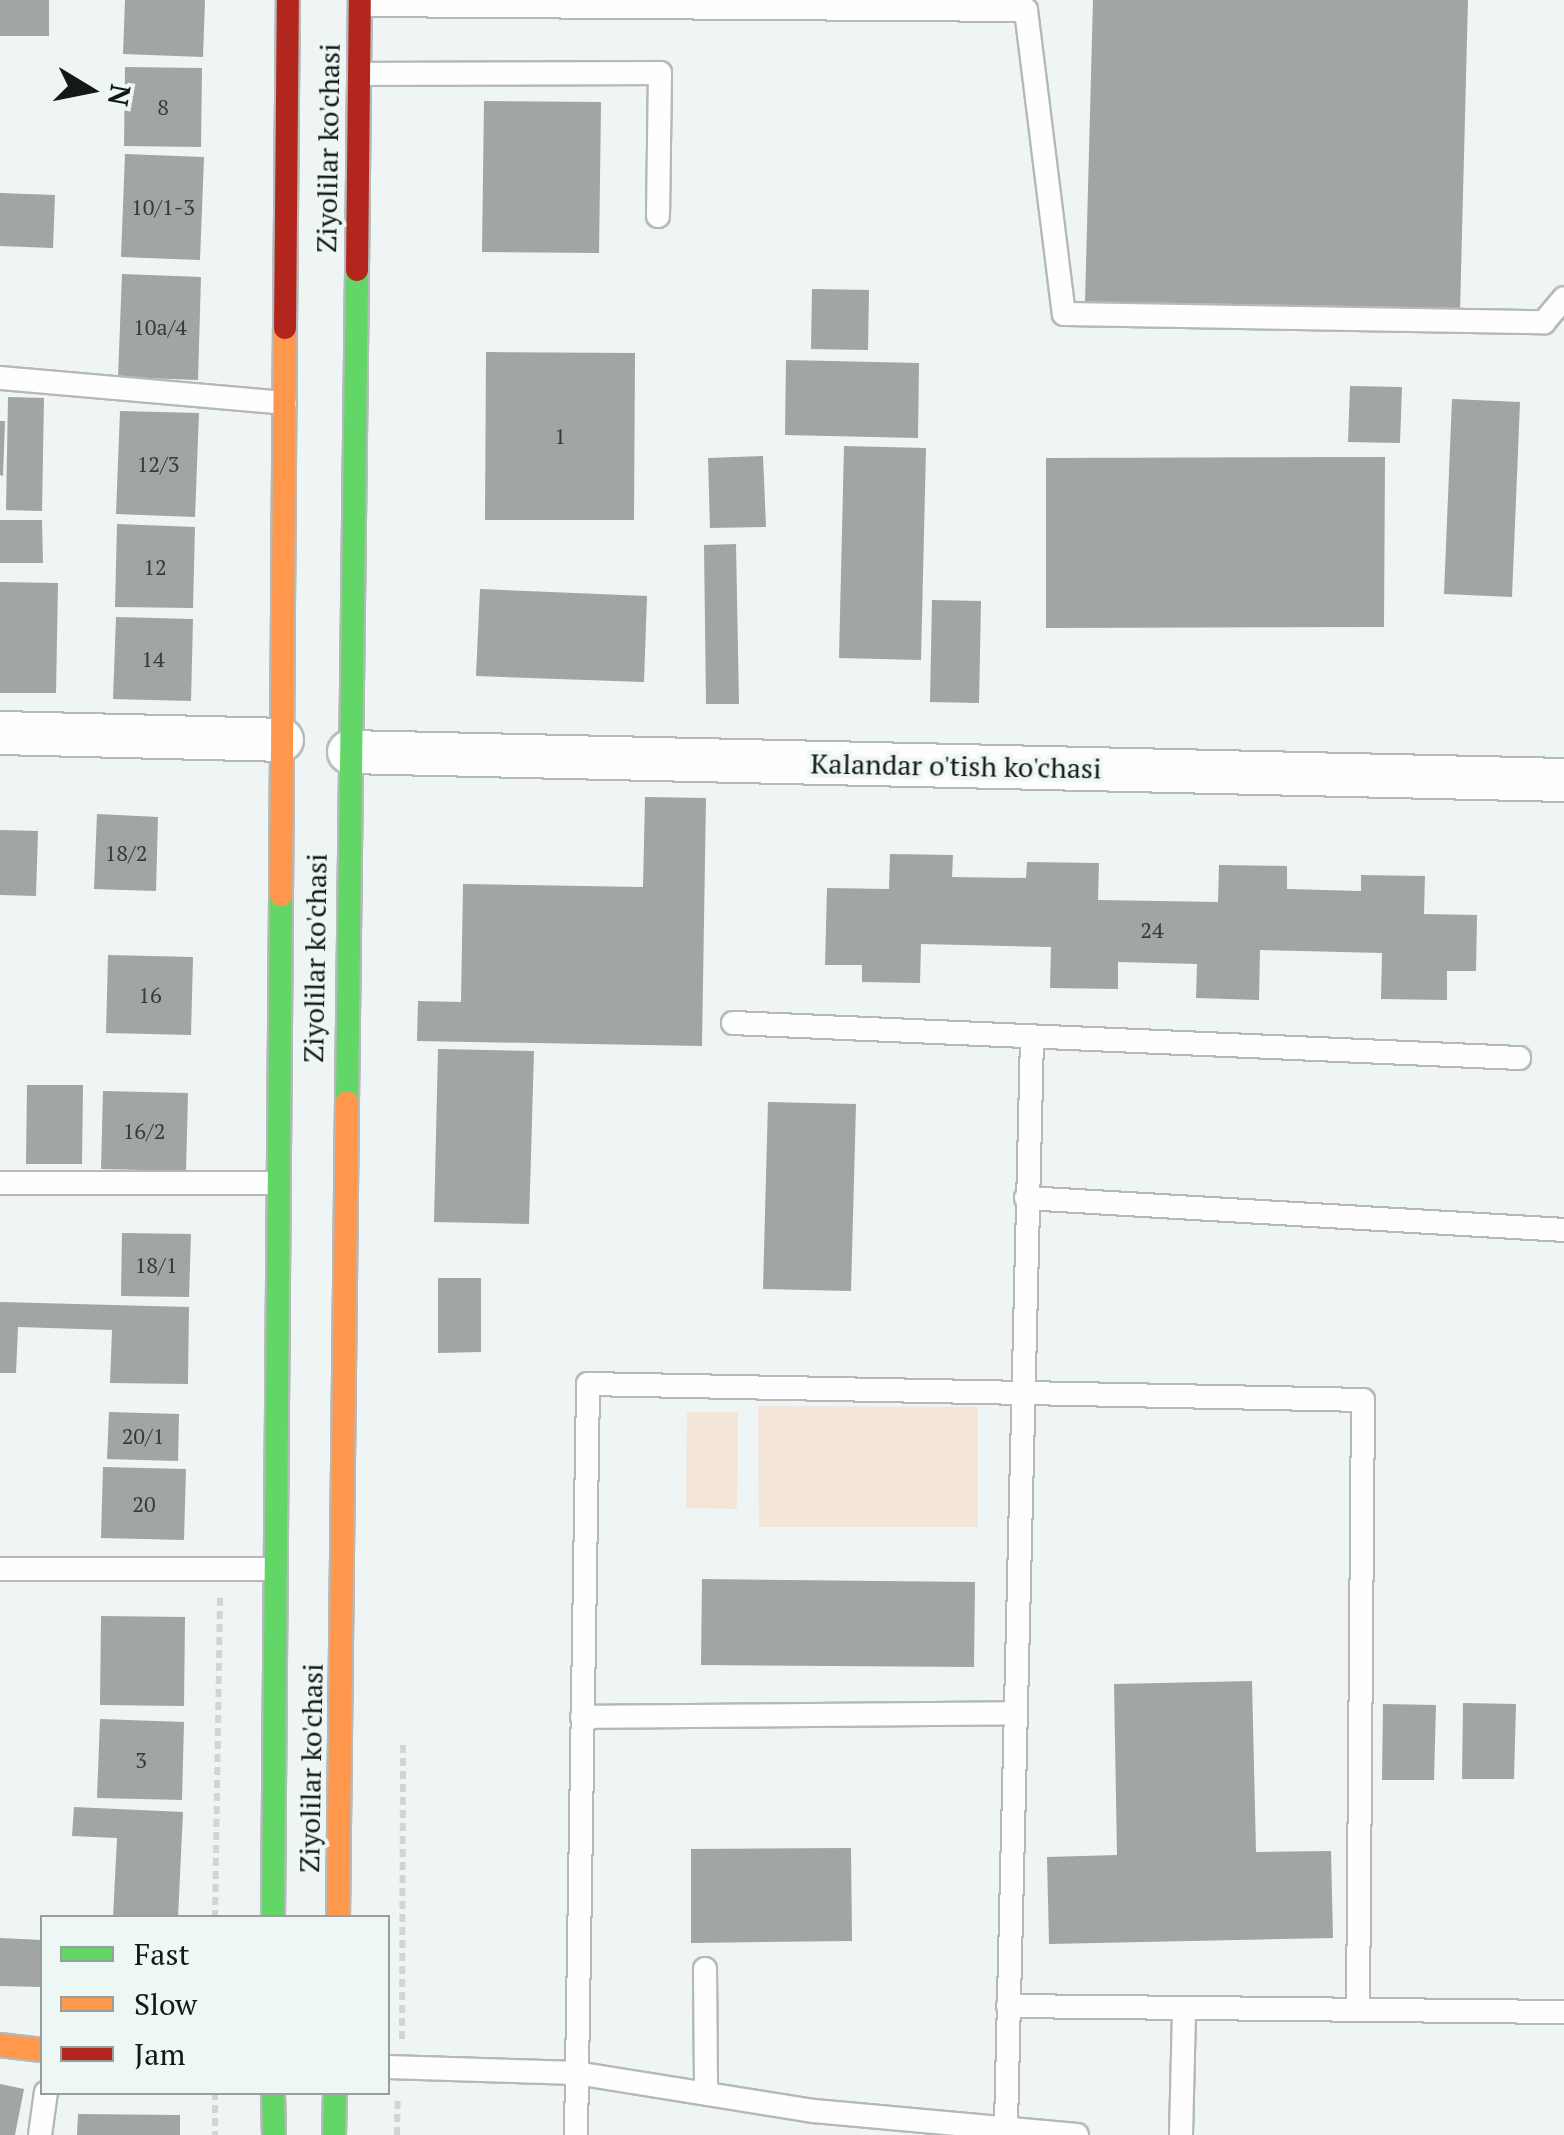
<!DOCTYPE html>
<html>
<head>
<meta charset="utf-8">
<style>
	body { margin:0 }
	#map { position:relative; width:1564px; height:2135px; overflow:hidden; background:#eff5f4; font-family:"PT Serif",serif }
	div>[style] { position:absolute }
	.green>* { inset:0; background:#f3e6d8 }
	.building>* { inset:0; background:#a1a5a4 }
	.path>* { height:6px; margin-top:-3px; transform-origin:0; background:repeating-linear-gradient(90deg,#d3d5d4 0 8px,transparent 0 13px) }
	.roads { filter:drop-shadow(2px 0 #b5b9b8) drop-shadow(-2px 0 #b5b9b8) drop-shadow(0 2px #b5b9b8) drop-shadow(0 -2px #b5b9b8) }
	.lane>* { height:22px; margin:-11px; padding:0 11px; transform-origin:11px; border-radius:11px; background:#fdfefd }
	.street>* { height:42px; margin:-21px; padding:0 21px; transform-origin:21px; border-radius:21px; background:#fdfefd }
	.fast>* { height:22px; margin:-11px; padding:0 11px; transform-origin:11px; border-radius:11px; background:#63d668 }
	.slow>* { height:22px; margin:-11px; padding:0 11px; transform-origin:11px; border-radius:11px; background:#ff974d }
	.jam>* { height:22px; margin:-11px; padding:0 11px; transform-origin:11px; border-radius:11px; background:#b3261e }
	span { translate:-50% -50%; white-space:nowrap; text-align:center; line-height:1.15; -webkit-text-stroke:8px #edf7f5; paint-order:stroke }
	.number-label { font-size:22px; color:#383b3a }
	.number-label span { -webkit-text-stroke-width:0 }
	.street-label { font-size:28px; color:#151817 }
	.legend { position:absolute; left:40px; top:1915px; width:350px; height:180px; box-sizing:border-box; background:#edf7f5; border:2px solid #979e9c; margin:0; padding:12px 18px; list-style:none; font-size:30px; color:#151817 }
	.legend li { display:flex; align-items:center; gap:20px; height:50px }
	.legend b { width:50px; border:2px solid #979e9c }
	.north { position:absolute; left:40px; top:40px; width:100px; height:100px; -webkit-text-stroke:8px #edf7f5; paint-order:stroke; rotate:100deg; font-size:28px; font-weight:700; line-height:40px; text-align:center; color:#151817 }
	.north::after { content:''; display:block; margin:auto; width:35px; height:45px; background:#151817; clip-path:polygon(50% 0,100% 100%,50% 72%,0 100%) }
</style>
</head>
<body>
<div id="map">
	<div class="green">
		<div style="clip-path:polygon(758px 1406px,978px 1407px,978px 1527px,759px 1527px)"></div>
		<div style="clip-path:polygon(687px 1412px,738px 1412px,737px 1509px,686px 1508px)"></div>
	</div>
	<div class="building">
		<div style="clip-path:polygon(0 0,49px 0,49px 36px,0 36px)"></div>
		<div style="clip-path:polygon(125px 0,205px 0,203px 57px,123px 54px)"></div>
		<div style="clip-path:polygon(1093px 0,1468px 0,1460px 311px,1085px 303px)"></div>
		<div style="clip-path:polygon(125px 67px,202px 68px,201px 147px,124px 146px)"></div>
		<div style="clip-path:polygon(484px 101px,601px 102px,599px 253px,482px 252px)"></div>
		<div style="clip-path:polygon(125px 154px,204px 157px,200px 260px,121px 257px)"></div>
		<div style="clip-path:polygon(0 193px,55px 195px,53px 248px,0 246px)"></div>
		<div style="clip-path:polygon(122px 274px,201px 277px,198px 380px,118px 377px)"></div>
		<div style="clip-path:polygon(812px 289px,869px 290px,868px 350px,811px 349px)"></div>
		<div style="clip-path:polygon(486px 352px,635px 353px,634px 520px,485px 520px)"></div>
		<div style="clip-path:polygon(786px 360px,919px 363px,918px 438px,785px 435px)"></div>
		<div style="clip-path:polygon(1350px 386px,1402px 387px,1400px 443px,1348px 442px)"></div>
		<div style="clip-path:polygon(8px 397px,44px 398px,42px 511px,6px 510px)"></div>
		<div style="clip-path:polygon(1452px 399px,1520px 402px,1512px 597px,1444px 594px)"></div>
		<div style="clip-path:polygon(120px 411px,199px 413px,195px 517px,116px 514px)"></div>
		<div style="clip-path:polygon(0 421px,5px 421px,3px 476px,0 475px)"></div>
		<div style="clip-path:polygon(844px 446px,926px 448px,921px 660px,839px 658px)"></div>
		<div style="clip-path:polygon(763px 456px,766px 527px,710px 528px,708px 458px)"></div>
		<div style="clip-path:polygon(1385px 457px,1384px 627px,1046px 628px,1046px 458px)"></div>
		<div style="clip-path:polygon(0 520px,42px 520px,43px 563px,0 563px)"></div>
		<div style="clip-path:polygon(117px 524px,195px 527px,193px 608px,115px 607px)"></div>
		<div style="clip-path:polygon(736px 544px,739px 704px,706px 704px,704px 545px)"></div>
		<div style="clip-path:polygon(0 582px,58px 583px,56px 693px,0 693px)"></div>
		<div style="clip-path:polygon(480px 589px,647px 596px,644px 682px,476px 676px)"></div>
		<div style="clip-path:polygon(932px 600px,981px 601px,979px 703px,930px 702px)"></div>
		<div style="clip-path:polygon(116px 617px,193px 619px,191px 701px,113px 699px)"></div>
		<div style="clip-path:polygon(645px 797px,706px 798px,702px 1046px,417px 1041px,418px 1001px,461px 1002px,463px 884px,643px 887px)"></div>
		<div style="clip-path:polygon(97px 814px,158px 817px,156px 891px,94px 889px)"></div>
		<div style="clip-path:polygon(0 830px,38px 831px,36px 896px,0 895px)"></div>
		<div style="clip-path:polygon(890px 854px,953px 855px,952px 877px,1026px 878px,1027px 862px,1099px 863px,1098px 900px,1218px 902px,1219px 865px,1287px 866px,1287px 889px,1361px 891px,1361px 875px,1425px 876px,1424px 914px,1477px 915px,1476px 971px,1447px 971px,1447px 1000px,1381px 999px,1382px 953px,1260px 950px,1259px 1000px,1196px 998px,1197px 964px,1118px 962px,1118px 989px,1050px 988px,1051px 947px,921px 944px,920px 983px,862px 982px,862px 965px,825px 965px,827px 888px,889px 889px)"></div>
		<div style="clip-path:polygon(108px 955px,193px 957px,191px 1035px,106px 1033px)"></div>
		<div style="clip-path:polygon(438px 1049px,534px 1051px,529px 1224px,434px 1222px)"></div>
		<div style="clip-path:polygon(27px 1085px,83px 1085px,82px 1164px,26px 1164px)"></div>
		<div style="clip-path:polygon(103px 1091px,188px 1093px,186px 1171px,101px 1169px)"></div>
		<div style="clip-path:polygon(768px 1102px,856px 1104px,851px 1291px,763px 1289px)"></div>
		<div style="clip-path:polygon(122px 1233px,191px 1234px,189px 1297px,121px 1296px)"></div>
		<div style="clip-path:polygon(438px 1278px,481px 1278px,481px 1352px,438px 1353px)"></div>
		<div style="clip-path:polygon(0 1302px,189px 1307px,188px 1384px,110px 1383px,112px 1330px,18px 1327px,16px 1373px,0 1373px)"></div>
		<div style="clip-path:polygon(109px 1412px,179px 1414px,178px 1461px,107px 1459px)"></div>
		<div style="clip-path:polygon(103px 1467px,186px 1469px,184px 1540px,101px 1538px)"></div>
		<div style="clip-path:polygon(702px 1579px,975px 1582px,974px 1667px,701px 1665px)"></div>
		<div style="clip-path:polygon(101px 1616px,185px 1617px,184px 1706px,100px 1705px)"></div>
		<div style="clip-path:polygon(1252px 1681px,1256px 1852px,1331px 1851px,1333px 1938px,1049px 1944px,1047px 1857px,1117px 1855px,1114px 1684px)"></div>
		<div style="clip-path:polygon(1463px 1703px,1516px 1704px,1514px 1779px,1462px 1779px)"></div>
		<div style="clip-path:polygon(1383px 1704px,1436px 1705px,1434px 1780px,1382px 1780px)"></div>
		<div style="clip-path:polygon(100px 1719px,184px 1722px,182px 1800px,97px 1798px)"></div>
		<div style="clip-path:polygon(74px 1807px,183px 1812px,178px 1918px,113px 1918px,117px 1838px,72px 1836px)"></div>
		<div style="clip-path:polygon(851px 1848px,852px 1941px,691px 1943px,691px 1849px)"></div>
		<div style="clip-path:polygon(0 1938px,42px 1940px,42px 1987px,0 1986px)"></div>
		<div style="clip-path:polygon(0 2084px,24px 2089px,15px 2135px,0 2135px)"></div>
		<div style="clip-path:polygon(78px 2114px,180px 2115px,180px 2135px,77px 2135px)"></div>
	</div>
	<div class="path">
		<div style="left:215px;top:1918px;width:323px;rotate:-89.1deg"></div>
		<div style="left:402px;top:2039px;width:294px;rotate:-89.8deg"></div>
		<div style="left:215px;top:2092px;width:43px;rotate:90deg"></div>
		<div style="left:397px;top:2135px;width:39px;rotate:-89deg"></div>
	</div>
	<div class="roads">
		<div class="lane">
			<div style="left:360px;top:5px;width:666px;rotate:0.43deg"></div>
			<div style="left:1026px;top:10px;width:306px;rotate:82.9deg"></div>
			<div style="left:1064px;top:314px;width:480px;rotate:1deg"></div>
			<div style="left:1544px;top:322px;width:31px;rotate:-50deg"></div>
			<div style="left:359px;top:74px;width:301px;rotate:-0.2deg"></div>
			<div style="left:660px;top:73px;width:143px;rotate:90.8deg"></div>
			<div style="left:0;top:378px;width:286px;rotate:5deg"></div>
			<div style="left:733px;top:1023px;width:787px;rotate:2.55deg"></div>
			<div style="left:0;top:1183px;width:278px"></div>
			<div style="left:1026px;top:1198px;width:539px;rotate:3.4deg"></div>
			<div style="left:0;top:1569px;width:275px"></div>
			<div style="left:582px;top:1717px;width:429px;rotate:-0.5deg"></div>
			<div style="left:705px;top:1969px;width:124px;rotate:89.5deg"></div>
			<div style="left:1008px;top:2006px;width:556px;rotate:0.62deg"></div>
			<div style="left:388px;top:2067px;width:188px;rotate:1.8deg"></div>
			<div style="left:576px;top:2073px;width:241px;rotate:9.1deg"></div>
			<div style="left:814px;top:2111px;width:264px;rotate:5.2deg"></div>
			<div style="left:1006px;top:2125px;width:1089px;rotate:-88.63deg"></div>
			<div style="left:40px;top:2135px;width:43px;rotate:-82.1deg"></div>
			<div style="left:576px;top:2135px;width:751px;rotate:-89.08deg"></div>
			<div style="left:588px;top:1384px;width:775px;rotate:1.18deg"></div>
			<div style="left:1363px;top:1400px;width:607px;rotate:90.47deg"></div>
			<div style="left:1181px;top:2135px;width:126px;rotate:-88.6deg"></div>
		</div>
		<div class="street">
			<div style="left:0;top:733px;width:282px;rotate:1.4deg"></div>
			<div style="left:349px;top:752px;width:1215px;rotate:1.32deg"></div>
		</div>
		<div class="fast">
			<div style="left:347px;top:1102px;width:832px;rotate:-89.31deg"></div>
			<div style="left:273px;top:1918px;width:1023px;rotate:-89.55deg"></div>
			<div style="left:273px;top:2092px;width:43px;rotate:88.7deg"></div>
			<div style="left:334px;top:2135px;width:43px;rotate:-88.7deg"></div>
		</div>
		<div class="slow">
			<div style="left:281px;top:895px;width:567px;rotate:-89.6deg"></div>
			<div style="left:338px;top:1918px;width:816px;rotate:-89.37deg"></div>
			<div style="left:0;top:2045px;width:42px;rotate:6.8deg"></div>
		</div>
		<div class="jam">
			<div style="left:357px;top:270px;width:270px;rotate:-89.4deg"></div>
			<div style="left:285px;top:328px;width:328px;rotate:-89.5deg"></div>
		</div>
	</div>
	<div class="number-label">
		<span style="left:163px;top:107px">8</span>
		<span style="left:163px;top:207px">10/1-3</span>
		<span style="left:160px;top:327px">10a/4</span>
		<span style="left:560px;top:436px">1</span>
		<span style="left:158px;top:464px">12/3</span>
		<span style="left:155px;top:567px">12</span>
		<span style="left:153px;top:659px">14</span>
		<span style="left:126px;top:853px">18/2</span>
		<span style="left:1152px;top:930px">24</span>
		<span style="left:150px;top:995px">16</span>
		<span style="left:144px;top:1131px">16/2</span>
		<span style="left:156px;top:1265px">18/1</span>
		<span style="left:143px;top:1436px">20/1</span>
		<span style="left:144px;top:1504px">20</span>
		<span style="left:141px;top:1760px">3</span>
	</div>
	<div class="street-label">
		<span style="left:328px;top:148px;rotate:-89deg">Ziyolilar ko'chasi</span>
		<span style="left:956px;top:766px;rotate:1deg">Kalandar o'tish ko'chasi</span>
		<span style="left:315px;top:958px;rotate:-89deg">Ziyolilar ko'chasi</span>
		<span style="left:311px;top:1768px;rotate:-89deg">Ziyolilar ko'chasi</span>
	</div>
	<ul class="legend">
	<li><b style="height:12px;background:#63d668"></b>Fast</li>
	<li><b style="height:12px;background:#ff974d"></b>Slow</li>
	<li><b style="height:12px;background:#b3261e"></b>Jam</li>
	</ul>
	<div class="north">N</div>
</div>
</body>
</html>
